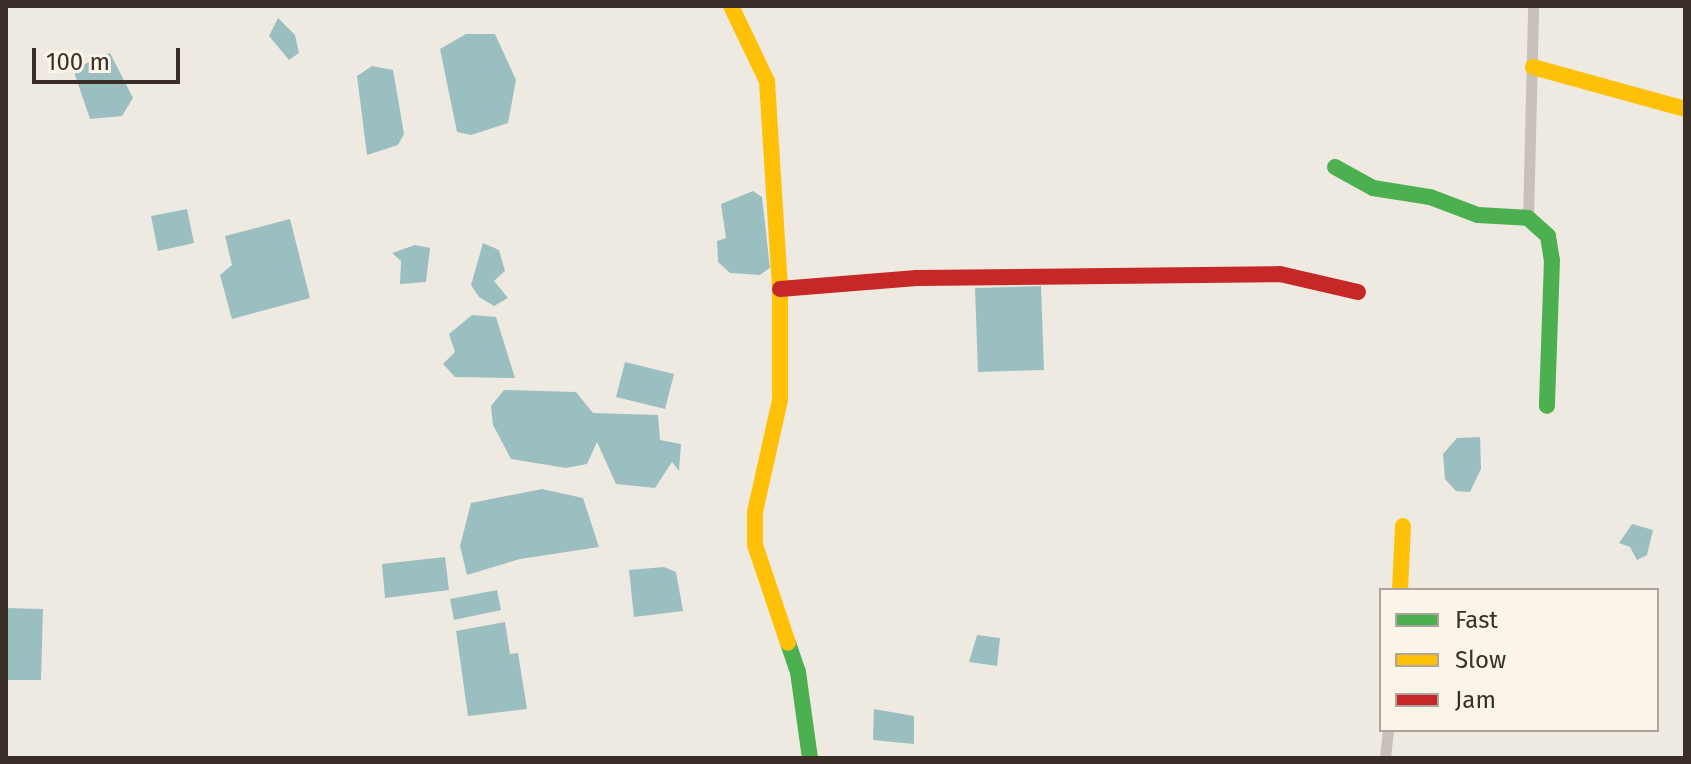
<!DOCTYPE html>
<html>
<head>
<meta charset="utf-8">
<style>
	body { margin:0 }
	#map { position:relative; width:1691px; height:764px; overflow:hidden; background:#eeeae1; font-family:"Fira Sans",sans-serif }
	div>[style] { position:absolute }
	.water>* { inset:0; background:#9bbfc1 }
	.street>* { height:11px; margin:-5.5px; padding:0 5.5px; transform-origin:5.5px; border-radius:5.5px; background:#c7c1ba }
	.fast>* { height:16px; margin:-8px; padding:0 8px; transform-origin:8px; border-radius:8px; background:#4caf50 }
	.slow>* { height:16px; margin:-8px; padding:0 8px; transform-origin:8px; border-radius:8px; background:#ffc107 }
	.jam>* { height:16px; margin:-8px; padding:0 8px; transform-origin:8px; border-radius:8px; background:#c62828 }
	span { translate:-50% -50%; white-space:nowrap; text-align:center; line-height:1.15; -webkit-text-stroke:6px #fbf4e8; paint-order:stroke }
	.frame { position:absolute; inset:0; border:8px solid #392f28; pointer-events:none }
	.legend { position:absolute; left:1379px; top:588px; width:280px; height:144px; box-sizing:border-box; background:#fbf4e8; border:2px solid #ada59b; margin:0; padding:10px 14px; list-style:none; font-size:24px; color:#392f28 }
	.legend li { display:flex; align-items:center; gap:16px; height:40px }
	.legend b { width:40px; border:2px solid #ada59b }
	.scale { position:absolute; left:32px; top:48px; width:148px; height:36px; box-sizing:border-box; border:4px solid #392f28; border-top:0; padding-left:10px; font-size:24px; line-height:28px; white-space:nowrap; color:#392f28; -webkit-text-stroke:6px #fbf4e8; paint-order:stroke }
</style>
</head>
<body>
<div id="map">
	<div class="water">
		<div style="clip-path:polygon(278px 18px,295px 35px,299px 53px,289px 60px,269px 36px)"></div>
		<div style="clip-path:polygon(466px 34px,495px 34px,516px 80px,508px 123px,471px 135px,457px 132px,440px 49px)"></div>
		<div style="clip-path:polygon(110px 53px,133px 98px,122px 116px,90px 119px,73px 69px)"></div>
		<div style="clip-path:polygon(372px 66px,393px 70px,404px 134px,398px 145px,367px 155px,357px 76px)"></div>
		<div style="clip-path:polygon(753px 191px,762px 197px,770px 268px,760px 275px,730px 273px,718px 262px,717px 241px,726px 238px,721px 204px)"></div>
		<div style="clip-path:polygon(187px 209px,194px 243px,158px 251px,151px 216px)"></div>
		<div style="clip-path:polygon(290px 219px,310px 298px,232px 319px,220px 275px,232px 265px,225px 236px)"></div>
		<div style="clip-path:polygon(483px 243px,499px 250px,505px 271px,494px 281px,508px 298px,494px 306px,479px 297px,471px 285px)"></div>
		<div style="clip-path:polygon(415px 245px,430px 248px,426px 282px,400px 284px,401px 261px,392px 253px)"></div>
		<div style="clip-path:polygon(1041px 286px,1044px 370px,978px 372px,975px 288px)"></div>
		<div style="clip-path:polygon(472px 315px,496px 317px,515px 378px,455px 377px,443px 364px,455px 352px,449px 334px)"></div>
		<div style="clip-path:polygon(625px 362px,674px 374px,665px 409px,616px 397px)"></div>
		<div style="clip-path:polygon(504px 390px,576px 392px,593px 413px,658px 415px,660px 440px,681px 444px,679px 471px,672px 462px,655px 488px,616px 484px,597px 442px,587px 464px,566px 468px,511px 459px,493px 425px,491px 406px)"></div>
		<div style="clip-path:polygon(1480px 437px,1481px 469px,1470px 492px,1456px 491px,1445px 479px,1443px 454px,1457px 438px)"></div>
		<div style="clip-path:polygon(542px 489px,583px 498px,599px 547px,520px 559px,467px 575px,460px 546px,471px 503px)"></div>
		<div style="clip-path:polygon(1632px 524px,1653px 530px,1647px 555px,1637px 560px,1630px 547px,1619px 543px)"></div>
		<div style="clip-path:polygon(445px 557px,449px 590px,385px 598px,382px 564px)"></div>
		<div style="clip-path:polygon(664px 567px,676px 572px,683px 611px,634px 617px,629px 570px)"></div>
		<div style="clip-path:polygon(497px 590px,501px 610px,454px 620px,450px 599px)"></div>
		<div style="clip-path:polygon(6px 608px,43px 609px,41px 680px,6px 680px)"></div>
		<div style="clip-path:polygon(505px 622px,510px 654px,518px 653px,527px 709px,468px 716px,456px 631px)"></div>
		<div style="clip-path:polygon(977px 635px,1000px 638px,997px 666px,969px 662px)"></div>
		<div style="clip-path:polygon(874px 709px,914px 716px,914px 744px,873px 740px)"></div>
	</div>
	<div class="street">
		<div style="left:1528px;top:218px;width:212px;rotate:-88.6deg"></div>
		<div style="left:1385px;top:758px;width:28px;rotate:-84deg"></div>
	</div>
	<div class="fast">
		<div style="left:1335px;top:167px;width:43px;rotate:28.9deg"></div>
		<div style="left:1373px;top:188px;width:58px;rotate:9deg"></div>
		<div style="left:1430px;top:197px;width:51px;rotate:20.6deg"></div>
		<div style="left:1478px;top:215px;width:50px;rotate:3.4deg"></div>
		<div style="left:1528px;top:218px;width:27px;rotate:42deg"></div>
		<div style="left:1548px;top:236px;width:24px;rotate:81deg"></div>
		<div style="left:1552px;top:260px;width:146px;rotate:92deg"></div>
		<div style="left:788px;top:643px;width:31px;rotate:71deg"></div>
		<div style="left:798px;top:672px;width:87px;rotate:82.1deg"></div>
	</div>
	<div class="slow">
		<div style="left:731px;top:6px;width:83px;rotate:64.4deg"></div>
		<div style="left:767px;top:81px;width:208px;rotate:86.4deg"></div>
		<div style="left:780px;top:289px;width:111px;rotate:90deg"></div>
		<div style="left:780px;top:400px;width:115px;rotate:102.6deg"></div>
		<div style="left:755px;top:512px;width:33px;rotate:90deg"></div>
		<div style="left:755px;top:545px;width:103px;rotate:71.4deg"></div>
		<div style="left:1533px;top:67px;width:158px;rotate:15.4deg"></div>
		<div style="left:1400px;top:590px;width:64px;rotate:-87.3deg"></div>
	</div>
	<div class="jam">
		<div style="left:780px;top:289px;width:137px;rotate:-4.6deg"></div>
		<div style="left:917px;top:278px;width:363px;rotate:-0.6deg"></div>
		<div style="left:1280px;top:274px;width:80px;rotate:13deg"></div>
	</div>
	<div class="frame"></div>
	<ul class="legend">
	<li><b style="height:10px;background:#4caf50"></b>Fast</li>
	<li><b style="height:10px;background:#ffc107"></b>Slow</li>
	<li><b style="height:10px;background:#c62828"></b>Jam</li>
	</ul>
	<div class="scale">100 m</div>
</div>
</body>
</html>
